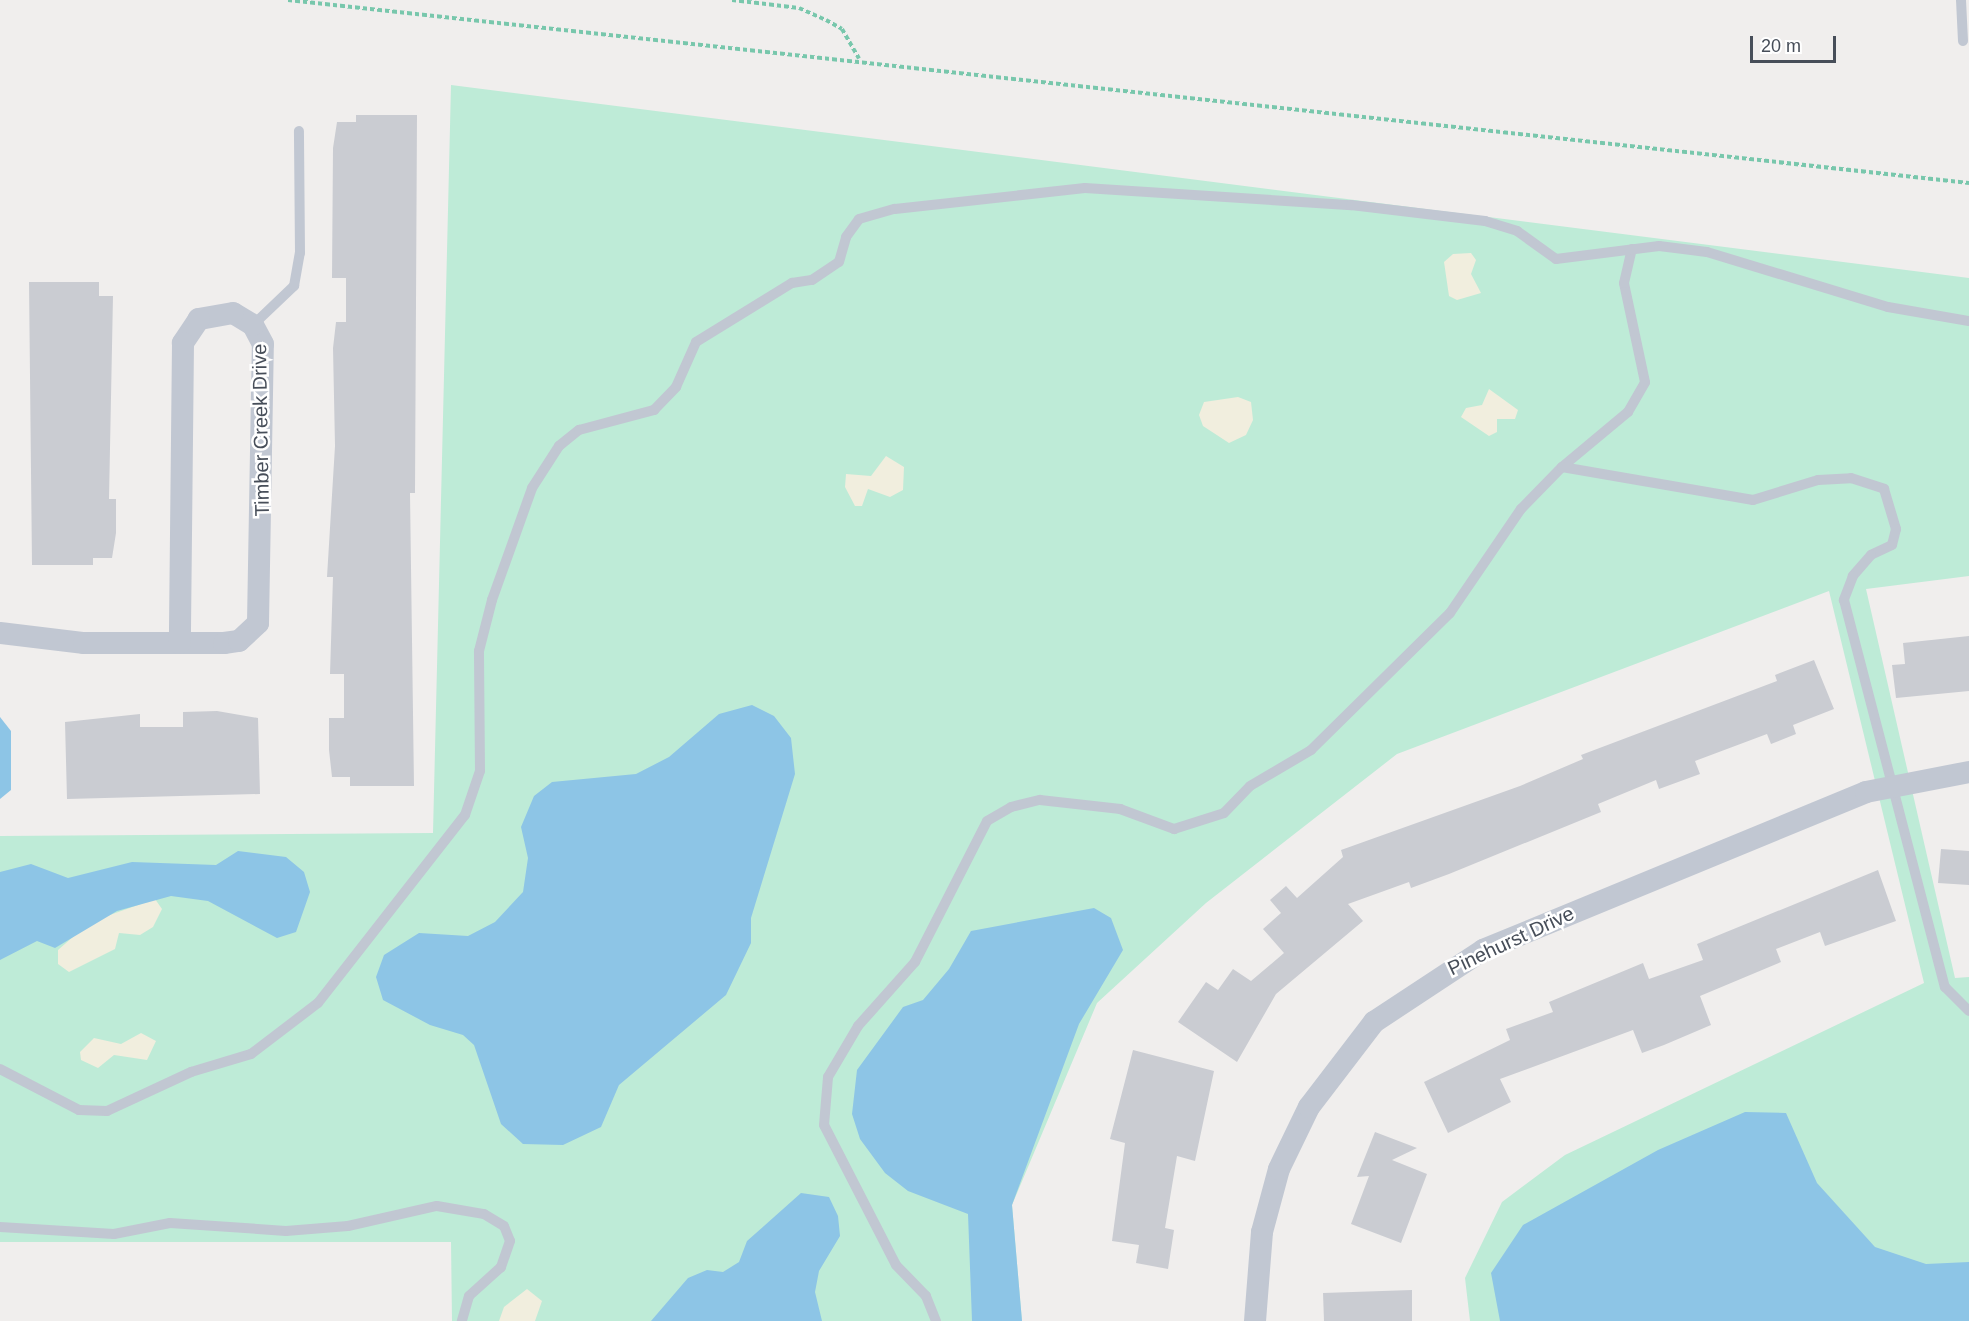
<!DOCTYPE html>
<html>
<head>
<meta charset="utf-8">
<style>
	body { margin:0 }
	#map { position:relative; width:1969px; height:1321px; overflow:hidden; background:#f0eeed; font-family:Helvetica,sans-serif }
	div>[style] { position:absolute }
	.green>* { inset:0; background:#beebd7 }
	.sand>* { inset:0; background:#f1eede }
	.water>* { inset:0; background:#8dc5e6 }
	.building>* { inset:0; background:#caccd2 }
	.path>* { height:4px; margin-top:-2px; transform-origin:0; background:repeating-linear-gradient(90deg,#78c7ac 0 4.5px,transparent 0 7.5px) }
	.lane>* { height:10px; margin:-5px; padding:0 5px; transform-origin:5px; border-radius:5px; background:#c1c7d2 }
	.street>* { height:22px; margin:-11px; padding:0 11px; transform-origin:11px; border-radius:11px; background:#c1c7d2 }
	span { translate:-50% -50%; white-space:nowrap; text-align:center; line-height:1.15; -webkit-text-stroke:5px #fff; paint-order:stroke }
	.street-label { font-size:20px; color:#474e59 }
	.scale { position:absolute; left:1750px; top:36px; width:86px; height:27px; box-sizing:border-box; border:3px solid #474e59; border-top:0; padding-left:8px; font-size:18px; line-height:21px; white-space:nowrap; color:#474e59; -webkit-text-stroke:4px #fff; paint-order:stroke }
</style>
</head>
<body>
<div id="map">
	<div class="green">
		<div style="clip-path:polygon(451px 85px,1969px 278px,1969px 576px,1866px 589px,1955px 978px,1969px 977px,1969px 1321px,1470px 1321px,1465px 1278px,1502px 1202px,1565px 1155px,1924px 983px,1829px 591px,1397px 754px,1206px 903px,1097px 1003px,1012px 1205px,1022px 1321px,452px 1321px,451px 1242px,0 1242px,0 836px,433px 833px)"></div>
	</div>
	<div class="sand">
		<div style="clip-path:polygon(1471px 253px,1476px 260px,1471px 274px,1481px 293px,1457px 300px,1449px 296px,1444px 262px,1453px 254px)"></div>
		<div style="clip-path:polygon(1489px 389px,1518px 410px,1515px 419px,1497px 419px,1497px 432px,1489px 436px,1461px 417px,1466px 408px,1482px 405px)"></div>
		<div style="clip-path:polygon(1238px 397px,1251px 402px,1253px 420px,1246px 435px,1229px 443px,1203px 426px,1199px 415px,1204px 402px)"></div>
		<div style="clip-path:polygon(886px 456px,904px 467px,903px 490px,890px 497px,868px 489px,862px 506px,855px 506px,845px 487px,846px 474px,871px 476px)"></div>
		<div style="clip-path:polygon(155px 899px,162px 909px,153px 927px,140px 935px,119px 933px,115px 949px,69px 972px,58px 964px,58px 950px,90px 922px)"></div>
		<div style="clip-path:polygon(141px 1033px,156px 1041px,147px 1060px,114px 1055px,98px 1068px,81px 1060px,80px 1052px,94px 1038px,121px 1044px)"></div>
		<div style="clip-path:polygon(527px 1289px,542px 1301px,535px 1321px,499px 1321px,504px 1307px)"></div>
	</div>
	<div class="water">
		<div style="clip-path:polygon(752px 705px,774px 716px,791px 738px,795px 774px,751px 918px,751px 943px,726px 995px,619px 1085px,601px 1127px,563px 1145px,523px 1144px,501px 1124px,474px 1045px,463px 1035px,430px 1025px,383px 1000px,376px 977px,384px 955px,419px 933px,468px 936px,495px 922px,523px 892px,528px 858px,521px 827px,534px 796px,552px 782px,636px 774px,669px 757px,719px 714px)"></div>
		<div style="clip-path:polygon(0 717px,11px 731px,11px 790px,0 799px)"></div>
		<div style="clip-path:polygon(238px 851px,286px 857px,304px 872px,310px 892px,296px 932px,277px 938px,208px 901px,171px 896px,117px 911px,55px 948px,37px 941px,0 960px,0 872px,31px 864px,68px 878px,132px 862px,216px 865px)"></div>
		<div style="clip-path:polygon(1094px 908px,1111px 918px,1123px 950px,1079px 1024px,1012px 1205px,1022px 1321px,972px 1321px,968px 1214px,908px 1191px,885px 1173px,860px 1139px,852px 1114px,857px 1070px,903px 1007px,923px 1000px,949px 969px,971px 931px)"></div>
		<div style="clip-path:polygon(1745px 1112px,1786px 1113px,1817px 1183px,1875px 1247px,1926px 1264px,1969px 1262px,1969px 1321px,1500px 1321px,1491px 1273px,1523px 1225px,1658px 1150px)"></div>
		<div style="clip-path:polygon(801px 1193px,829px 1197px,838px 1216px,840px 1236px,819px 1271px,815px 1292px,822px 1321px,651px 1321px,688px 1278px,707px 1270px,723px 1272px,739px 1262px,747px 1241px)"></div>
	</div>
	<div class="building">
		<div style="clip-path:polygon(356px 115px,417px 115px,415px 493px,410px 493px,414px 786px,350px 786px,350px 777px,332px 777px,329px 750px,329px 718px,344px 718px,344px 674px,330px 674px,333px 577px,327px 577px,335px 446px,333px 348px,336px 322px,346px 322px,346px 278px,332px 278px,333px 148px,337px 122px,356px 122px)"></div>
		<div style="clip-path:polygon(29px 282px,99px 282px,99px 296px,113px 296px,109px 499px,116px 499px,116px 533px,112px 558px,93px 558px,93px 565px,32px 565px)"></div>
		<div style="clip-path:polygon(1969px 636px,1969px 691px,1896px 698px,1892px 665px,1905px 664px,1903px 643px)"></div>
		<div style="clip-path:polygon(1814px 660px,1834px 709px,1793px 725px,1796px 734px,1771px 744px,1767px 734px,1695px 761px,1700px 774px,1659px 789px,1656px 780px,1598px 804px,1601px 812px,1449px 874px,1411px 888px,1409px 882px,1348px 904px,1363px 921px,1276px 994px,1237px 1062px,1178px 1022px,1206px 982px,1218px 990px,1233px 969px,1251px 981px,1284px 953px,1263px 929px,1281px 913px,1270px 900px,1286px 886px,1297px 898px,1343px 857px,1341px 850px,1520px 786px,1583px 759px,1581px 755px,1777px 681px,1775px 675px)"></div>
		<div style="clip-path:polygon(217px 711px,258px 718px,260px 794px,67px 799px,65px 722px,140px 714px,140px 727px,183px 727px,183px 712px)"></div>
		<div style="clip-path:polygon(1941px 849px,1969px 851px,1969px 885px,1938px 883px)"></div>
		<div style="clip-path:polygon(1878px 870px,1896px 921px,1825px 946px,1820px 932px,1776px 949px,1781px 962px,1700px 996px,1711px 1025px,1664px 1045px,1642px 1053px,1633px 1030px,1500px 1079px,1511px 1102px,1448px 1133px,1424px 1082px,1510px 1040px,1506px 1029px,1553px 1012px,1549px 1002px,1643px 963px,1649px 979px,1703px 960px,1697px 944px)"></div>
		<div style="clip-path:polygon(1133px 1050px,1214px 1071px,1195px 1161px,1177px 1156px,1165px 1228px,1174px 1230px,1168px 1269px,1136px 1263px,1139px 1245px,1112px 1241px,1125px 1143px,1110px 1139px)"></div>
		<div style="clip-path:polygon(1375px 1132px,1417px 1148px,1392px 1160px,1427px 1174px,1401px 1243px,1351px 1224px,1369px 1176px,1357px 1177px)"></div>
		<div style="clip-path:polygon(1412px 1290px,1412px 1321px,1324px 1321px,1323px 1293px)"></div>
	</div>
	<div class="path">
		<div style="left:288px;top:0;width:1691px;rotate:6.21deg"></div>
		<div style="left:732px;top:0;width:67px;rotate:6.8deg"></div>
		<div style="left:799px;top:8px;width:30px;rotate:24deg"></div>
		<div style="left:826px;top:20px;width:18px;rotate:29deg"></div>
		<div style="left:842px;top:29px;width:34px;rotate:60deg"></div>
	</div>
	<div class="lane">
		<div style="left:1961px;top:0;width:41px;rotate:87.2deg"></div>
		<div style="left:253px;top:325px;width:57px;rotate:-43.6deg"></div>
		<div style="left:294px;top:286px;width:34px;rotate:-80deg"></div>
		<div style="left:300px;top:253px;width:122px;rotate:-90.5deg"></div>
		<div style="left:1562px;top:467px;width:86px;rotate:-39.8deg"></div>
		<div style="left:1628px;top:412px;width:34px;rotate:-60deg"></div>
		<div style="left:1645px;top:382px;width:101px;rotate:-102deg"></div>
		<div style="left:1624px;top:283px;width:35px;rotate:-77deg"></div>
		<div style="left:0;top:1069px;width:89px;rotate:27.4deg"></div>
		<div style="left:79px;top:1110px;width:28px;rotate:2deg"></div>
		<div style="left:107px;top:1111px;width:93px;rotate:-24.9deg"></div>
		<div style="left:191px;top:1072px;width:63px;rotate:-16.7deg"></div>
		<div style="left:251px;top:1054px;width:84px;rotate:-37.3deg"></div>
		<div style="left:318px;top:1003px;width:239px;rotate:-52deg"></div>
		<div style="left:465px;top:815px;width:46px;rotate:-71.2deg"></div>
		<div style="left:480px;top:771px;width:120px;rotate:-90.5deg"></div>
		<div style="left:479px;top:651px;width:53px;rotate:-75.7deg"></div>
		<div style="left:492px;top:600px;width:119px;rotate:-70.3deg"></div>
		<div style="left:532px;top:488px;width:50px;rotate:-57.3deg"></div>
		<div style="left:559px;top:446px;width:26px;rotate:-39deg"></div>
		<div style="left:579px;top:430px;width:78px;rotate:-14.9deg"></div>
		<div style="left:654px;top:410px;width:32px;rotate:-46deg"></div>
		<div style="left:676px;top:387px;width:49px;rotate:-66deg"></div>
		<div style="left:696px;top:342px;width:113px;rotate:-31.6deg"></div>
		<div style="left:792px;top:283px;width:20px;rotate:-9deg"></div>
		<div style="left:812px;top:280px;width:32px;rotate:-34deg"></div>
		<div style="left:839px;top:262px;width:26px;rotate:-74deg"></div>
		<div style="left:846px;top:237px;width:22px;rotate:-54deg"></div>
		<div style="left:859px;top:219px;width:37px;rotate:-16deg"></div>
		<div style="left:895px;top:209px;width:191px;rotate:-6.3deg"></div>
		<div style="left:1085px;top:188px;width:267px;rotate:3.7deg"></div>
		<div style="left:1351px;top:205px;width:135px;rotate:6.8deg"></div>
		<div style="left:1485px;top:221px;width:34px;rotate:17deg"></div>
		<div style="left:1517px;top:231px;width:48px;rotate:35.7deg"></div>
		<div style="left:1556px;top:259px;width:104px;rotate:-7.2deg"></div>
		<div style="left:1659px;top:246px;width:48px;rotate:7.1deg"></div>
		<div style="left:1707px;top:252px;width:189px;rotate:16.9deg"></div>
		<div style="left:1888px;top:307px;width:82px;rotate:9.8deg"></div>
		<div style="left:0;top:1227px;width:114px;rotate:3.5deg"></div>
		<div style="left:114px;top:1234px;width:57px;rotate:-11.1deg"></div>
		<div style="left:170px;top:1223px;width:116px;rotate:3.9deg"></div>
		<div style="left:286px;top:1231px;width:62px;rotate:-4.6deg"></div>
		<div style="left:348px;top:1226px;width:91px;rotate:-12.7deg"></div>
		<div style="left:437px;top:1206px;width:48px;rotate:9.7deg"></div>
		<div style="left:484px;top:1214px;width:23px;rotate:31deg"></div>
		<div style="left:504px;top:1226px;width:16px;rotate:68deg"></div>
		<div style="left:510px;top:1241px;width:28px;rotate:109deg"></div>
		<div style="left:501px;top:1267px;width:43px;rotate:137.8deg"></div>
		<div style="left:469px;top:1296px;width:26px;rotate:106deg"></div>
		<div style="left:936px;top:1321px;width:27px;rotate:-112deg"></div>
		<div style="left:926px;top:1296px;width:43px;rotate:-134.1deg"></div>
		<div style="left:896px;top:1265px;width:157px;rotate:-117.2deg"></div>
		<div style="left:824px;top:1125px;width:48px;rotate:-85.2deg"></div>
		<div style="left:828px;top:1077px;width:59px;rotate:-59.5deg"></div>
		<div style="left:858px;top:1026px;width:86px;rotate:-48.3deg"></div>
		<div style="left:915px;top:962px;width:158px;rotate:-62.9deg"></div>
		<div style="left:987px;top:821px;width:28px;rotate:-30deg"></div>
		<div style="left:1011px;top:807px;width:30px;rotate:-14deg"></div>
		<div style="left:1040px;top:800px;width:81px;rotate:6.4deg"></div>
		<div style="left:1120px;top:809px;width:58px;rotate:20.3deg"></div>
		<div style="left:1174px;top:829px;width:52px;rotate:-17.7deg"></div>
		<div style="left:1224px;top:813px;width:37px;rotate:-46deg"></div>
		<div style="left:1250px;top:786px;width:71px;rotate:-30.5deg"></div>
		<div style="left:1311px;top:750px;width:195px;rotate:-44.6deg"></div>
		<div style="left:1450px;top:613px;width:126px;rotate:-55.7deg"></div>
		<div style="left:1521px;top:509px;width:59px;rotate:-45.7deg"></div>
		<div style="left:1562px;top:467px;width:194px;rotate:9.8deg"></div>
		<div style="left:1753px;top:500px;width:68px;rotate:-17.1deg"></div>
		<div style="left:1818px;top:480px;width:33px;rotate:-3deg"></div>
		<div style="left:1851px;top:478px;width:35px;rotate:18deg"></div>
		<div style="left:1884px;top:489px;width:42px;rotate:73.3deg"></div>
		<div style="left:1896px;top:529px;width:16px;rotate:104deg"></div>
		<div style="left:1892px;top:545px;width:23px;rotate:155deg"></div>
		<div style="left:1871px;top:555px;width:28px;rotate:131deg"></div>
		<div style="left:1853px;top:576px;width:26px;rotate:111deg"></div>
		<div style="left:1844px;top:600px;width:400px;rotate:75.4deg"></div>
		<div style="left:1945px;top:987px;width:34px;rotate:45deg"></div>
	</div>
	<div class="street">
		<div style="left:0;top:633px;width:85px;rotate:6.8deg"></div>
		<div style="left:84px;top:643px;width:140px"></div>
		<div style="left:224px;top:643px;width:15px;rotate:-8deg"></div>
		<div style="left:239px;top:641px;width:26px;rotate:-43deg"></div>
		<div style="left:258px;top:623px;width:279px;rotate:-89deg"></div>
		<div style="left:263px;top:344px;width:21px;rotate:-118deg"></div>
		<div style="left:253px;top:325px;width:23px;rotate:-149deg"></div>
		<div style="left:233px;top:313px;width:35px;rotate:170deg"></div>
		<div style="left:199px;top:319px;width:29px;rotate:124deg"></div>
		<div style="left:183px;top:343px;width:300px;rotate:90.6deg"></div>
		<div style="left:1255px;top:1321px;width:89px;rotate:-85.5deg"></div>
		<div style="left:1262px;top:1232px;width:65px;rotate:-74.9deg"></div>
		<div style="left:1279px;top:1169px;width:69px;rotate:-64.2deg"></div>
		<div style="left:1309px;top:1107px;width:107px;rotate:-52.6deg"></div>
		<div style="left:1374px;top:1022px;width:131px;rotate:-33.4deg"></div>
		<div style="left:1483px;top:950px;width:414px;rotate:-22.4deg"></div>
		<div style="left:1866px;top:792px;width:105px;rotate:-11deg"></div>
	</div>
	<div class="street-label">
		<span style="left:261px;top:430px;rotate:-91deg">Timber Creek Drive</span>
		<span style="left:1511px;top:941px;rotate:-25deg">Pinehurst Drive</span>
	</div>
	<div class="scale">20 m</div>
</div>
</body>
</html>
